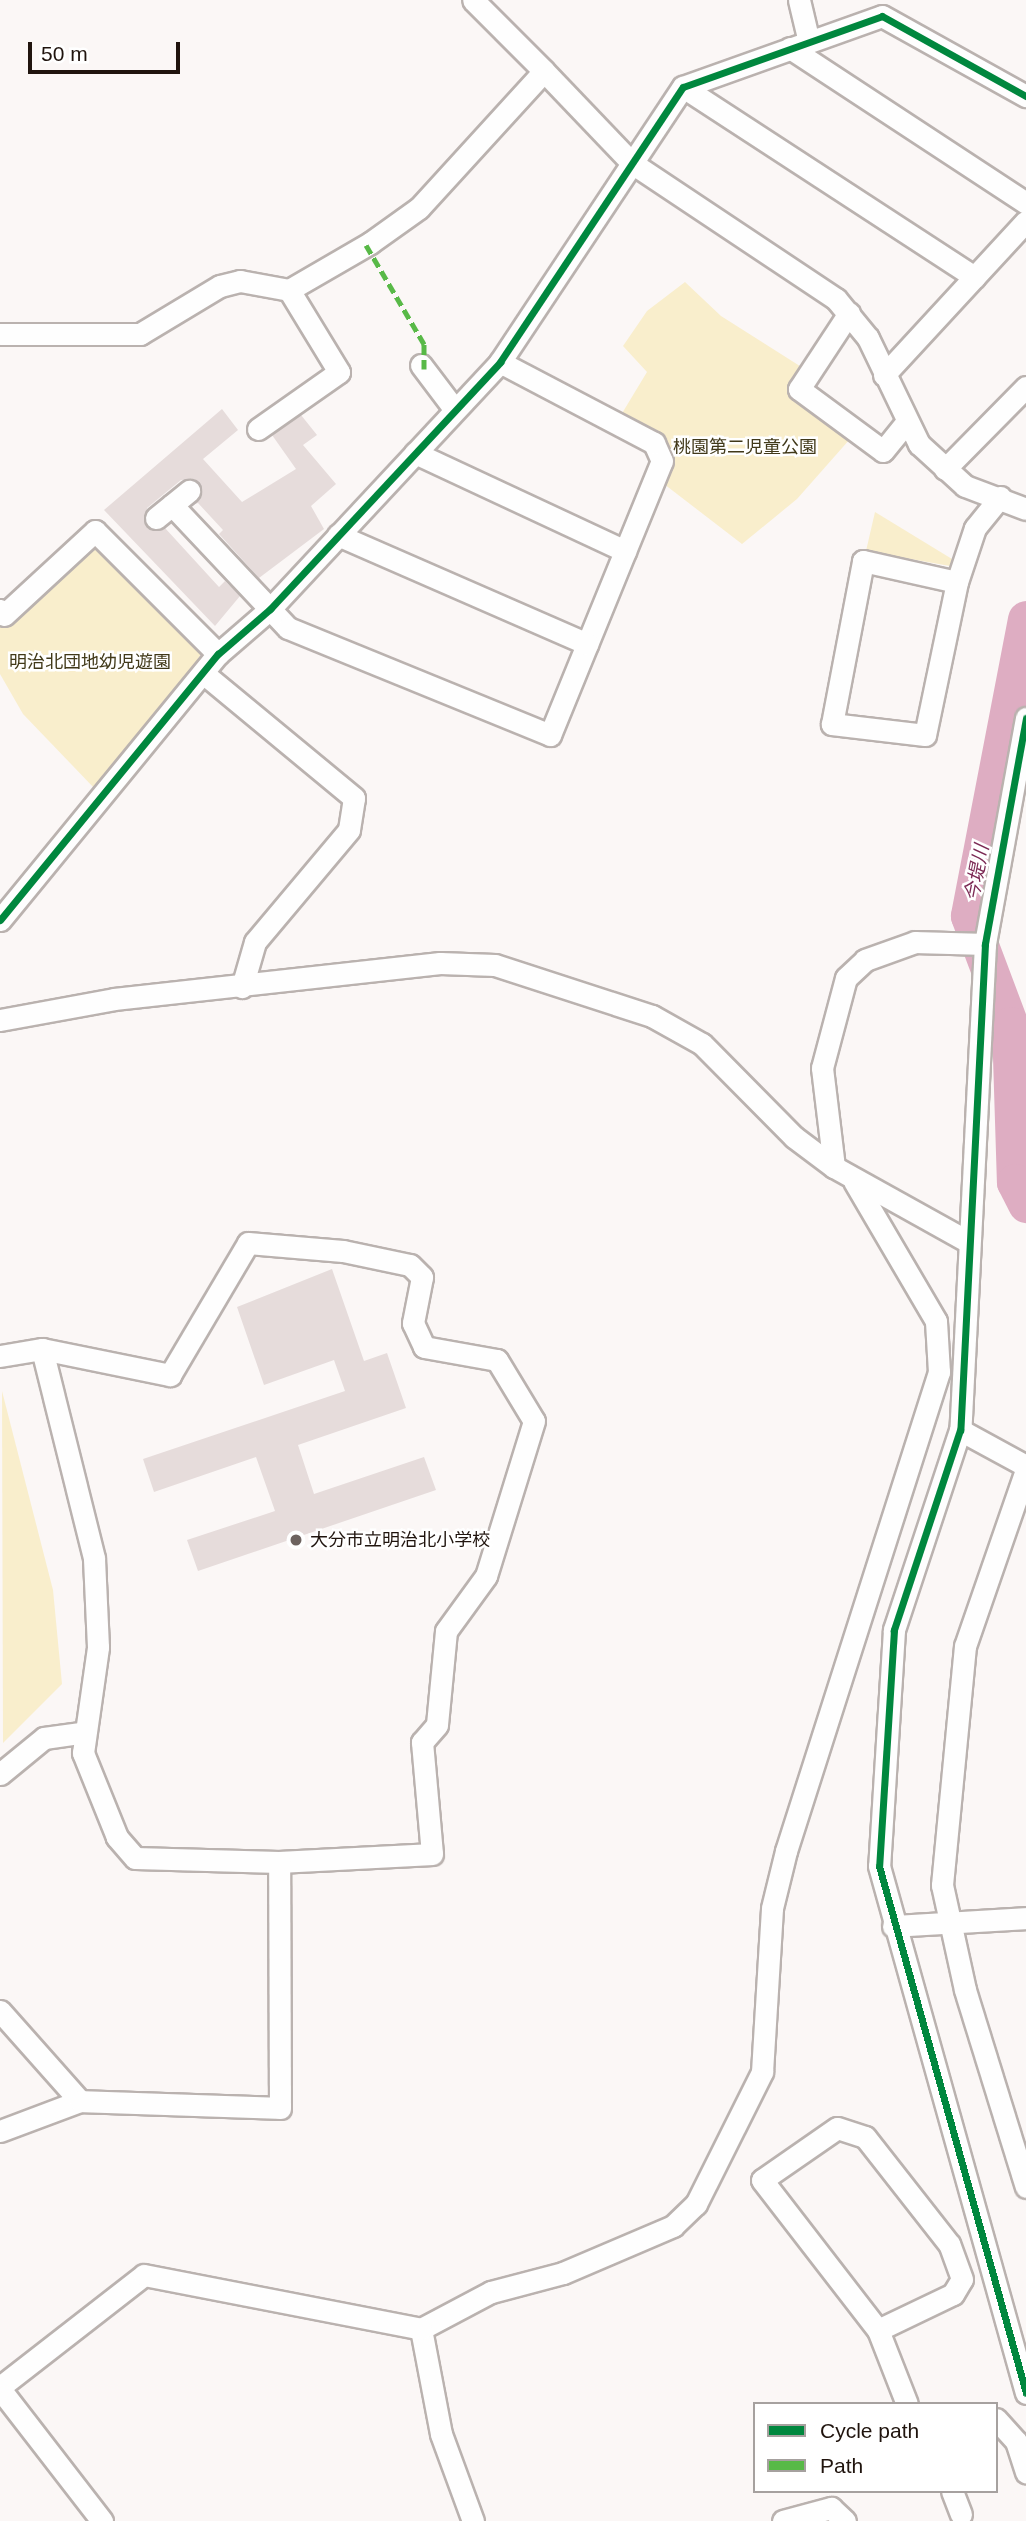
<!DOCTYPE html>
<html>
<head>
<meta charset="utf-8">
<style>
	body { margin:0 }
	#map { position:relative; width:1026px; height:2521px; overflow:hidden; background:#fbf7f6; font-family:Helvetica,"Noto Sans JP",sans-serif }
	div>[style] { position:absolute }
	.green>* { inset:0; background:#f9eecc }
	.river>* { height:37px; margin:-18.5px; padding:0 18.5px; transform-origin:18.5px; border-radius:18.5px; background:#deadc2 }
	.building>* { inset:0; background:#e6dcdb }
	.roads { filter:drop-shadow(2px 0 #bab2af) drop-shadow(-2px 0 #bab2af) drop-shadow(0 2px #bab2af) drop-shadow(0 -2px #bab2af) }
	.minor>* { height:21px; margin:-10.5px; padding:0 10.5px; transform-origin:10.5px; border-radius:10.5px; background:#fefefe }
	.quiet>* { height:5px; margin-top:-2.5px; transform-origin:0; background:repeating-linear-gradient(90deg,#58b947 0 10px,transparent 0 15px) }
	.cycleway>* { height:7px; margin:-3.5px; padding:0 3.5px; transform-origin:3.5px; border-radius:3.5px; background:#00873e }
	.dots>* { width:19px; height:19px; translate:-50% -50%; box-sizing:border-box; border:4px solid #fff; border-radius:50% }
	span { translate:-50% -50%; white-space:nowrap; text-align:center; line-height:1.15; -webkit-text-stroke:5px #fff; paint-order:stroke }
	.park-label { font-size:18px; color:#413919 }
	.poi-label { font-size:18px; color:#20140e }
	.left { translate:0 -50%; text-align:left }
	.water-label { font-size:19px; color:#7c2a55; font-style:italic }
	.legend { position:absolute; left:753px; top:2402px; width:245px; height:91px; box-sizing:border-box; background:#fff; border:2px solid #a6a19f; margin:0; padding:9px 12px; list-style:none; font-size:21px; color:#20140e }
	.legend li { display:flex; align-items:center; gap:14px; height:35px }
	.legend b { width:35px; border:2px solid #a6a19f }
	.scale { position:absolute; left:28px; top:42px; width:152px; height:32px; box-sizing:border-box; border:4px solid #20140e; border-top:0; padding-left:9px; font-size:21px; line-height:24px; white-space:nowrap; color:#20140e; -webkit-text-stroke:5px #fff; paint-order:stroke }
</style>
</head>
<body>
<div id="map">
	<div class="green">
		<div style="clip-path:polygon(685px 282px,721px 316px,803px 368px,789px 391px,850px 439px,797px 499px,742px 544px,664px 484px,672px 461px,621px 415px,647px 372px,623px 346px,647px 311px)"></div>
		<div style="clip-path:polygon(875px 512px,952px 559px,950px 566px,866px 551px)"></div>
		<div style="clip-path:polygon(89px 547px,99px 548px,201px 651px,198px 664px,95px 789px,23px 714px,0 674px,0 625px)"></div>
		<div style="clip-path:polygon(2px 1391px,53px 1590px,62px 1684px,3px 1743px)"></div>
	</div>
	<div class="river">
		<div style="left:1026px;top:619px;width:302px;rotate:100.9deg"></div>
		<div style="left:969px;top:916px;width:116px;rotate:69.4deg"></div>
		<div style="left:1010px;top:1025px;width:157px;rotate:88.2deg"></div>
		<div style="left:1015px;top:1182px;width:25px;rotate:63deg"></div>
	</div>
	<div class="building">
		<div style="clip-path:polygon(222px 409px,238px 430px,203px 459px,242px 502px,296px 469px,272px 435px,301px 415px,317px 435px,303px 445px,336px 484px,311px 506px,324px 529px,259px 578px,219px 534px,223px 530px,198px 503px,192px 505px,202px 490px,194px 479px,181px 480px,147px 508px,146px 527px,165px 528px,219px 587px,225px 581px,240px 596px,215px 626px,104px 510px)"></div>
		<div style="clip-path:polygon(332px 1269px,364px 1361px,387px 1353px,406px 1408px,298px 1445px,314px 1494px,424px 1457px,436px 1490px,198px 1571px,187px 1540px,275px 1511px,256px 1457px,154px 1492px,143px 1459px,345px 1391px,334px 1360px,264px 1385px,237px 1307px)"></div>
	</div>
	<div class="roads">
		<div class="minor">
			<div style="left:799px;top:0;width:43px;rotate:76.6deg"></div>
			<div style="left:790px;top:48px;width:282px;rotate:33.3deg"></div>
			<div style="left:544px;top:71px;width:127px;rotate:46.3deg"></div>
			<div style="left:632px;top:163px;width:245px;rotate:33.7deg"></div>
			<div style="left:836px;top:299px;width:50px;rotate:50.6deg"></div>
			<div style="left:868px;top:338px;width:118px;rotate:64.3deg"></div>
			<div style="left:919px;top:444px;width:62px;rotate:42.4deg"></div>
			<div style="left:965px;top:486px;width:65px;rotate:20.7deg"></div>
			<div style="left:683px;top:87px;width:348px;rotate:33.1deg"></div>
			<div style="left:849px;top:313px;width:91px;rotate:123.3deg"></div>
			<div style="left:799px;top:389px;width:104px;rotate:36.4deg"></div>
			<div style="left:883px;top:451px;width:35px;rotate:-51deg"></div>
			<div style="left:0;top:334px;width:140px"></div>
			<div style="left:140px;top:334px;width:93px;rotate:-31deg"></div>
			<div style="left:220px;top:286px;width:21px;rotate:-14deg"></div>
			<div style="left:240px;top:281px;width:50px;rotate:10.4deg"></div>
			<div style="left:289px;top:290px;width:94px;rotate:-30.1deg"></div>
			<div style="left:370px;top:243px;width:60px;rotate:-35.5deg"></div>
			<div style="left:419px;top:208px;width:185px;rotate:-47.6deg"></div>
			<div style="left:544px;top:71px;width:100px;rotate:-135deg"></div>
			<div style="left:421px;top:365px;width:56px;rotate:52.9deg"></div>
			<div style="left:884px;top:375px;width:209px;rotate:-47.3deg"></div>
			<div style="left:258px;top:429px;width:99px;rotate:-35.1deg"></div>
			<div style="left:339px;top:372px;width:96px;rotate:-121.4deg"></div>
			<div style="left:415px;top:453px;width:232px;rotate:25deg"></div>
			<div style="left:945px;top:469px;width:115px;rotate:-45.4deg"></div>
			<div style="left:172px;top:505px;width:169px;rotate:46.7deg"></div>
			<div style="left:288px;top:628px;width:283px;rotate:22.2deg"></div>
			<div style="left:550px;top:735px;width:296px;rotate:-67.8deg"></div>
			<div style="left:662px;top:461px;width:20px;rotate:-114deg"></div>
			<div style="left:654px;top:443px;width:174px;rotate:-152.3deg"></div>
			<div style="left:156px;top:518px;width:43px;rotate:-39.3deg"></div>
			<div style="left:338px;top:535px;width:272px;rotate:23.6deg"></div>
			<div style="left:957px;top:582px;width:156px;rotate:101.8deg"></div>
			<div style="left:925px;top:735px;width:94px;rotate:-173.3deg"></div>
			<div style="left:832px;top:724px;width:166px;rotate:-79.2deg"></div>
			<div style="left:863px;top:561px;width:96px;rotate:12.6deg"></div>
			<div style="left:957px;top:582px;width:57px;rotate:-71.6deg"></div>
			<div style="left:975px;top:528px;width:40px;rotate:-51deg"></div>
			<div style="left:0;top:610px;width:6px;rotate:51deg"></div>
			<div style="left:4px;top:615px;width:124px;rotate:-42.7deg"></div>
			<div style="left:95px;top:531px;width:174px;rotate:45deg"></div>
			<div style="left:203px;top:673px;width:196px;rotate:39.6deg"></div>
			<div style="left:354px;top:798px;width:32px;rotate:99deg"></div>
			<div style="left:349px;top:830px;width:146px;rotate:130deg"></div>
			<div style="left:255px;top:942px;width:47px;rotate:106.1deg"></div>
			<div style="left:1026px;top:718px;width:230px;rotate:100.3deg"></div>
			<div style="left:985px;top:944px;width:487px;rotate:92.9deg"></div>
			<div style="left:960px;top:1430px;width:211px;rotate:108.3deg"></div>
			<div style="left:894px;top:1630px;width:236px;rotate:93.6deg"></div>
			<div style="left:879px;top:1866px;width:547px;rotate:74.41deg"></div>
			<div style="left:0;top:920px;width:344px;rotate:-50.7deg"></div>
			<div style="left:218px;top:654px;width:69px;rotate:-40.9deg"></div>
			<div style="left:270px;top:609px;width:338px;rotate:-47deg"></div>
			<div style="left:500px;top:362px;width:330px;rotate:-56.4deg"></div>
			<div style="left:683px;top:87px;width:211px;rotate:-19.6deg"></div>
			<div style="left:882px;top:16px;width:165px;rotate:29.1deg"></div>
			<div style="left:0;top:1020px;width:116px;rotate:-10.4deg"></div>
			<div style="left:114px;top:999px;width:328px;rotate:-6.3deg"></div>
			<div style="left:440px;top:963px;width:55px;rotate:2.1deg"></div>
			<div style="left:495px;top:965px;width:165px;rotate:18deg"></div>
			<div style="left:652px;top:1016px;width:57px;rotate:29.2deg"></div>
			<div style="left:702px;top:1044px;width:131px;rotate:45.3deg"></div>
			<div style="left:794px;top:1137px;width:50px;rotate:36.9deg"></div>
			<div style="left:834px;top:1167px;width:154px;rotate:29.1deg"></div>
			<div style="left:834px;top:1167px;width:100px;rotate:-96.9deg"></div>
			<div style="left:822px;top:1068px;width:93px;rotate:-75.1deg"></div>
			<div style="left:846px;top:978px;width:26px;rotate:-43deg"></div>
			<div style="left:865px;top:960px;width:53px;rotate:-19.8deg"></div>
			<div style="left:915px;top:942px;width:70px;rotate:1.6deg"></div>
			<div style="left:0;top:1356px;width:43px;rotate:-9.5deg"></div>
			<div style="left:42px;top:1349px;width:131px;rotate:11.5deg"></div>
			<div style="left:170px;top:1375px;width:153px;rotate:-59.4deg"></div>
			<div style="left:248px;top:1243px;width:95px;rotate:4.8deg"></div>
			<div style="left:343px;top:1251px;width:68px;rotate:11.8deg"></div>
			<div style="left:410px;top:1265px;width:17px;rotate:45deg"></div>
			<div style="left:422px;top:1277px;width:47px;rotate:101.1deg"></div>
			<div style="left:413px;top:1323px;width:26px;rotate:65deg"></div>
			<div style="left:424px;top:1347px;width:74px;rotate:10.1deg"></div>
			<div style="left:497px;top:1360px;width:71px;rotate:58.8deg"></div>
			<div style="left:534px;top:1421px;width:162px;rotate:107.2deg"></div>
			<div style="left:486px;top:1576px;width:68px;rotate:126deg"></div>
			<div style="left:446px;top:1631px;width:94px;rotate:95.5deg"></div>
			<div style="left:437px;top:1725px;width:23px;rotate:131deg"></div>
			<div style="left:422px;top:1742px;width:112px;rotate:84.9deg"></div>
			<div style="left:432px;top:1854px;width:153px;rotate:177deg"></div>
			<div style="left:960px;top:1430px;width:75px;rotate:28.6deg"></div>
			<div style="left:1026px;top:1470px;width:186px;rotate:109.1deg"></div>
			<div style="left:965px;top:1646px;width:240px;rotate:95.5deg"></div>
			<div style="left:942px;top:1885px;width:107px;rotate:77.6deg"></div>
			<div style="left:965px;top:1990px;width:206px;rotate:72.8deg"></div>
			<div style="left:0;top:1774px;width:57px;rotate:-39.3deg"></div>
			<div style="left:44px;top:1738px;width:37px;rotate:-8deg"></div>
			<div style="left:893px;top:1926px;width:133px;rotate:-3.4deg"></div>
			<div style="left:0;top:2011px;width:120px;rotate:48.4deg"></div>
			<div style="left:0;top:2131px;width:85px;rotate:-20.6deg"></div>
			<div style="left:80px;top:2101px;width:200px;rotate:2deg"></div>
			<div style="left:280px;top:2108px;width:246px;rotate:-90.2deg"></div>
			<div style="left:279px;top:1862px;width:144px;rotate:-178.4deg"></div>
			<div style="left:135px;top:1858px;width:28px;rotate:-131deg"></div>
			<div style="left:117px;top:1837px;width:91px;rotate:-112deg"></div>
			<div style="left:83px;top:1753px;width:107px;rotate:-81.9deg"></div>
			<div style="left:98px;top:1647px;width:89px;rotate:-92.6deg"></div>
			<div style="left:94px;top:1558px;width:215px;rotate:-104deg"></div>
			<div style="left:421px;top:2329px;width:79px;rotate:-27.9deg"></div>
			<div style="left:491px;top:2292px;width:74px;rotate:-14.8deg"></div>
			<div style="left:563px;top:2273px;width:120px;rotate:-23.1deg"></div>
			<div style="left:673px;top:2226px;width:32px;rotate:-44deg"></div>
			<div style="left:696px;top:2204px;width:148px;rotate:-63.4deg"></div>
			<div style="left:762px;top:2072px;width:164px;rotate:-86.5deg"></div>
			<div style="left:772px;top:1908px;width:59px;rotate:-76.2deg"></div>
			<div style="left:786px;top:1851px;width:503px;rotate:-72.29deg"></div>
			<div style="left:939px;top:1372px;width:51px;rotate:-93.4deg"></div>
			<div style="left:936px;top:1321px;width:162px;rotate:-120.4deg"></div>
			<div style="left:421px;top:2329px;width:107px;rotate:79.2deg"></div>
			<div style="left:441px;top:2434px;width:93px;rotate:69.8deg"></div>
			<div style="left:878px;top:2330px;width:83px;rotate:-25.6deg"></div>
			<div style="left:953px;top:2294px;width:17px;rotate:-59deg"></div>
			<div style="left:962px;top:2279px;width:37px;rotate:-110deg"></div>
			<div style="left:949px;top:2244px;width:136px;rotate:-128.1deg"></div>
			<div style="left:865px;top:2137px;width:29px;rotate:-162deg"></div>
			<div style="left:837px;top:2128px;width:91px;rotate:145.3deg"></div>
			<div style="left:762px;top:2180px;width:190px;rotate:52.3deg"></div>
			<div style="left:878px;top:2330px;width:79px;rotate:68.6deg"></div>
			<div style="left:0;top:2387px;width:182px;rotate:-37.9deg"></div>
			<div style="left:144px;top:2275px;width:282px;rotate:11deg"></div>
			<div style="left:0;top:2389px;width:167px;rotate:52.3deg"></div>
			<div style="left:996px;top:2419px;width:30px;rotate:48deg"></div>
			<div style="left:1016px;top:2441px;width:33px;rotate:72deg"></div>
			<div style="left:952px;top:2491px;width:25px;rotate:69deg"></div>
			<div style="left:783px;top:2521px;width:50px;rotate:-15.2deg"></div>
			<div style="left:831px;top:2508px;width:19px;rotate:43deg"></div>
		</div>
	</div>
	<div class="quiet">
		<div style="left:366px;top:245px;width:115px;rotate:59.6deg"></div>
		<div style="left:424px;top:344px;width:25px;rotate:90deg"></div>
	</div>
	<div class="cycleway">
		<div style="left:1026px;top:718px;width:230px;rotate:100.3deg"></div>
		<div style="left:985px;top:944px;width:487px;rotate:92.9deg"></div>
		<div style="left:960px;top:1430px;width:211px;rotate:108.3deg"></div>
		<div style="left:894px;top:1630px;width:236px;rotate:93.6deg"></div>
		<div style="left:879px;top:1866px;width:547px;rotate:74.41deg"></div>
		<div style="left:0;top:920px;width:344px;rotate:-50.7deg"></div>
		<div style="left:218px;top:654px;width:69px;rotate:-40.9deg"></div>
		<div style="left:270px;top:609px;width:338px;rotate:-47deg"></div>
		<div style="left:500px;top:362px;width:330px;rotate:-56.4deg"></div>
		<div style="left:683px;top:87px;width:211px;rotate:-19.6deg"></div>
		<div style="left:882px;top:16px;width:165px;rotate:29.1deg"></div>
	</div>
	<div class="dots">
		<div style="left:296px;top:1540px;background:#6d635f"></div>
	</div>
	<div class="park-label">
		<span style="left:745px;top:447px">桃園第二児童公園</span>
		<span style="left:90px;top:662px">明治北団地幼児遊園</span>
	</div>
	<div class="poi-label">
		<span class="left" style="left:310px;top:1540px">大分市立明治北小学校</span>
	</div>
	<div class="water-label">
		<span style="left:977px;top:873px;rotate:-79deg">今堤川</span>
	</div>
	<ul class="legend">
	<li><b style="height:9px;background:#00873e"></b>Cycle path</li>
	<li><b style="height:9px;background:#58b947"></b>Path</li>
	</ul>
	<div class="scale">50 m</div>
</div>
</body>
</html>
